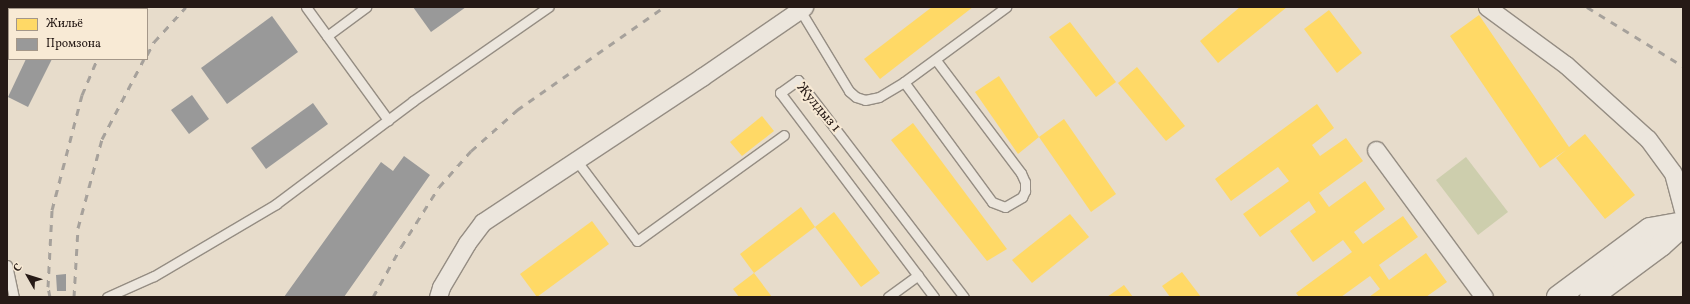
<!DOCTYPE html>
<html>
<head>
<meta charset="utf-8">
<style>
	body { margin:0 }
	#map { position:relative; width:1690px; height:304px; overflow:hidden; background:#e7dccb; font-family:Vollkorn,serif }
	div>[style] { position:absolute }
	.green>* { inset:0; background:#cdcead }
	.homes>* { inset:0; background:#ffd966 }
	.industry>* { inset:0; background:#999 }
	.roads { filter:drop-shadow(1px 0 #958d83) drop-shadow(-1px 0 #958d83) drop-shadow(0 1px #958d83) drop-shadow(0 -1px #958d83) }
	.lane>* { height:9px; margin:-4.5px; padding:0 4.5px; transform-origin:4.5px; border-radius:4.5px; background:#ece6dd }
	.street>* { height:17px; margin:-8.5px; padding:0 8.5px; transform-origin:8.5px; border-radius:8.5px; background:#ece6dd }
	.secondary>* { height:22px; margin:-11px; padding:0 11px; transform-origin:11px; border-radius:11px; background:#ece6dd }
	.rail>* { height:3px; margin-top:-1.5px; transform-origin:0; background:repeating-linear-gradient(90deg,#a6a19b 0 7px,transparent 0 14px) }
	span { translate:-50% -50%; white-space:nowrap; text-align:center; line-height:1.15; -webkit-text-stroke:4px #f8ead5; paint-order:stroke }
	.street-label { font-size:14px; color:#261a16 }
	.frame { position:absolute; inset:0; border:8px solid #261a16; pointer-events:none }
	.legend { position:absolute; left:8px; top:8px; width:140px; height:52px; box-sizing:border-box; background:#f8ead5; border:1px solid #a49789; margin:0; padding:5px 7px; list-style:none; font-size:12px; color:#261a16 }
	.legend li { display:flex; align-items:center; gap:8px; height:20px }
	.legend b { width:20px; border:1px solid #a49789 }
	.north { position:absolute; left:8px; top:256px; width:40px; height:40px; -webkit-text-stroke:3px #f8ead5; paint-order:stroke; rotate:309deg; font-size:11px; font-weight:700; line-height:16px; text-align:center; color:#261a16 }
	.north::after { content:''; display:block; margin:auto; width:14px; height:18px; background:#261a16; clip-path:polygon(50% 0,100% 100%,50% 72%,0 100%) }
</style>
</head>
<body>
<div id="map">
	<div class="green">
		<div style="clip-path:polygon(1466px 157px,1508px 212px,1478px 235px,1436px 180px)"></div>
	</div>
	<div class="homes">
		<div style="clip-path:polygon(932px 7px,973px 7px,880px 79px,864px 59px)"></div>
		<div style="clip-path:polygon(1240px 7px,1287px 7px,1218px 63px,1200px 41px)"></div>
		<div style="clip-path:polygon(1329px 10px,1362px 53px,1337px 73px,1304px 29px)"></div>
		<div style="clip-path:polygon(1479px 15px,1569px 147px,1585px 134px,1635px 195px,1605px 219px,1556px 158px,1566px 150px,1540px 168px,1450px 36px)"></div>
		<div style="clip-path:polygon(1070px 22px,1116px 82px,1096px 97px,1049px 37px)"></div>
		<div style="clip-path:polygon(1137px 67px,1185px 126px,1166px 141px,1118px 83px)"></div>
		<div style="clip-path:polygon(999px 76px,1039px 137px,1018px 154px,975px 92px)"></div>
		<div style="clip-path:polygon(1317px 104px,1334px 128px,1312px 145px,1320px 156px,1346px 138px,1363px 161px,1319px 193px,1329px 207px,1365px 181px,1385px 209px,1354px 232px,1363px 244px,1403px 216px,1418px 237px,1379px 265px,1389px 280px,1426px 253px,1447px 282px,1426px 297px,1369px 297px,1380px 289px,1370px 276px,1341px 297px,1299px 297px,1296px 293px,1352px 252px,1343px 240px,1313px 262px,1290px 231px,1316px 212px,1309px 201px,1260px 237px,1243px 214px,1289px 181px,1278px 167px,1231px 201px,1215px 179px)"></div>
		<div style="clip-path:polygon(762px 116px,774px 131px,742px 156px,730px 142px)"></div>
		<div style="clip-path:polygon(1064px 119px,1116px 194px,1091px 212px,1039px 137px)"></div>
		<div style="clip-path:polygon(913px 123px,1007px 249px,987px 261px,891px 140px)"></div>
		<div style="clip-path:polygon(801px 207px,815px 227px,754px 273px,740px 254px)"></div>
		<div style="clip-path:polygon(834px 212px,880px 273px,861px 287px,815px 227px)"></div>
		<div style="clip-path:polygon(1070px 214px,1089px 237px,1032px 283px,1012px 260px)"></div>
		<div style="clip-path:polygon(592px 221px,609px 244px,537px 297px,520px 274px)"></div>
		<div style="clip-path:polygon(1182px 272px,1201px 297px,1170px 297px,1162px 286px)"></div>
		<div style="clip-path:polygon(754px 273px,772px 297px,739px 297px,733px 289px)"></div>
		<div style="clip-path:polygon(1124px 285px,1133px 297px,1107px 297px)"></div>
	</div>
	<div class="industry">
		<div style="clip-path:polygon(413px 7px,466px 7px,431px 32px)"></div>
		<div style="clip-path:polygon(272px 16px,298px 52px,227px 104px,201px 68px)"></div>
		<div style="clip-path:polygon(26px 59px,52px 59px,28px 107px,8px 97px)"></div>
		<div style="clip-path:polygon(192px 95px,209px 119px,189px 134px,171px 110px)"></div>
		<div style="clip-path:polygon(313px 103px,328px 124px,266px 169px,251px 148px)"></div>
		<div style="clip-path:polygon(404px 156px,430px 175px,344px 297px,284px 297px,381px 162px,393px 171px)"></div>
		<div style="clip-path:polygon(66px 274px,66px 291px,57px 291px,56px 275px)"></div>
	</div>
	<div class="roads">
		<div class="lane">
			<div style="left:306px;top:7px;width:140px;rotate:54deg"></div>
			<div style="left:800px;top:10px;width:95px;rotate:58.8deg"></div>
			<div style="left:849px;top:91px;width:9px;rotate:41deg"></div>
			<div style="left:856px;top:97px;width:9px;rotate:18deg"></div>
			<div style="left:865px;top:100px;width:14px;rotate:-12deg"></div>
			<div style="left:879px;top:97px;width:29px;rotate:-31deg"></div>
			<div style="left:904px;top:82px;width:127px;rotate:-36.3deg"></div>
			<div style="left:327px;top:36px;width:49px;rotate:-36.6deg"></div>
			<div style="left:904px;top:82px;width:149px;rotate:53.7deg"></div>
			<div style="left:992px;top:202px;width:14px;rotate:21deg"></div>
			<div style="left:1005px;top:207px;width:20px;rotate:-30deg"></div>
			<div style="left:1022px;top:197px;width:7px;rotate:-63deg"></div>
			<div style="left:1025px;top:191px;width:9px;rotate:-90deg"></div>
			<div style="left:1025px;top:182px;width:10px;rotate:-114deg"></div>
			<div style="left:1021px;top:173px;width:141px;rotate:-127deg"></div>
			<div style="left:576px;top:160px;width:101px;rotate:53deg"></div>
			<div style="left:637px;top:241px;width:181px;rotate:-35.8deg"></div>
			<div style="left:7px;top:265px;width:33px;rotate:78deg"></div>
			<div style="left:107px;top:297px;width:51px;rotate:-24.1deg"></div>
			<div style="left:154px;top:276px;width:142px;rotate:-30.5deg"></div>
			<div style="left:276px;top:204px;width:171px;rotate:-36.9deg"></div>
			<div style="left:413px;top:101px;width:165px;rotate:-34.8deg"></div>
			<div style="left:888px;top:297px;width:37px;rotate:-36deg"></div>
			<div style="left:934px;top:297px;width:256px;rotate:-127deg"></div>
			<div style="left:780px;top:93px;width:22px;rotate:-36deg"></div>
			<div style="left:798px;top:80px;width:273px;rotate:52.6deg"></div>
		</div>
		<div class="street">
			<div style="left:1487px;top:7px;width:98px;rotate:36.3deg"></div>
			<div style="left:1566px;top:65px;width:110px;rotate:42.1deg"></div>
			<div style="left:1648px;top:139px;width:42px;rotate:53.7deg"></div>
			<div style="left:1673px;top:173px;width:38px;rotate:75deg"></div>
			<div style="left:1376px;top:150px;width:182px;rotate:53.7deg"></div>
			<div style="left:438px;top:297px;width:10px;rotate:-73deg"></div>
			<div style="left:441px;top:287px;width:51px;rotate:-59.4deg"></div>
			<div style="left:467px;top:243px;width:26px;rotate:-53deg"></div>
			<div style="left:483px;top:222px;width:263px;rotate:-33.5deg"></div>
			<div style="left:702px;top:77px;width:124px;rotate:-34.5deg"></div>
		</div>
		<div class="secondary">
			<div style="left:1558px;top:297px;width:114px;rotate:-36.5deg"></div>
			<div style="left:1650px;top:229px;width:34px;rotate:-10deg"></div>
			<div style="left:1591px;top:297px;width:87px;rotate:-36.6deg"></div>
			<div style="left:1661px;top:245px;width:30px;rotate:-42deg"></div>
		</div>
	</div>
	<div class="rail">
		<div style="left:1587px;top:7px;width:113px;rotate:31.6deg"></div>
		<div style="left:126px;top:9px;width:2px;rotate:-63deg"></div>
		<div style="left:147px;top:55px;width:15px;rotate:-62deg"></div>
		<div style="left:154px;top:42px;width:47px;rotate:-47.6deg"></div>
		<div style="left:50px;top:297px;width:10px;rotate:-101deg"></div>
		<div style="left:48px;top:287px;width:77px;rotate:-87deg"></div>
		<div style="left:52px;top:210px;width:119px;rotate:-75.4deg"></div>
		<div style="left:82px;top:95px;width:39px;rotate:-67deg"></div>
		<div style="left:74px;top:297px;width:69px;rotate:-86.7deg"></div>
		<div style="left:78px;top:228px;width:92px;rotate:-74.9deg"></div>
		<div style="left:102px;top:139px;width:90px;rotate:-62.3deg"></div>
		<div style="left:373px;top:297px;width:57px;rotate:-60.8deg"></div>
		<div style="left:401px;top:247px;width:71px;rotate:-57.7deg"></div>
		<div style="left:439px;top:187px;width:48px;rotate:-48.4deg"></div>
		<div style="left:471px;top:151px;width:62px;rotate:-41.7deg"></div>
		<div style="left:517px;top:110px;width:179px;rotate:-35deg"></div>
	</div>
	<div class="street-label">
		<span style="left:818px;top:108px;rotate:50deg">Жулдыз 1</span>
	</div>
	<div class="frame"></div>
	<ul class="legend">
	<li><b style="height:11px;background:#ffd966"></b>Жильё</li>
	<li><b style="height:11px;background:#999"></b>Промзона</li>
	</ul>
	<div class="north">С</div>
</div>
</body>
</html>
